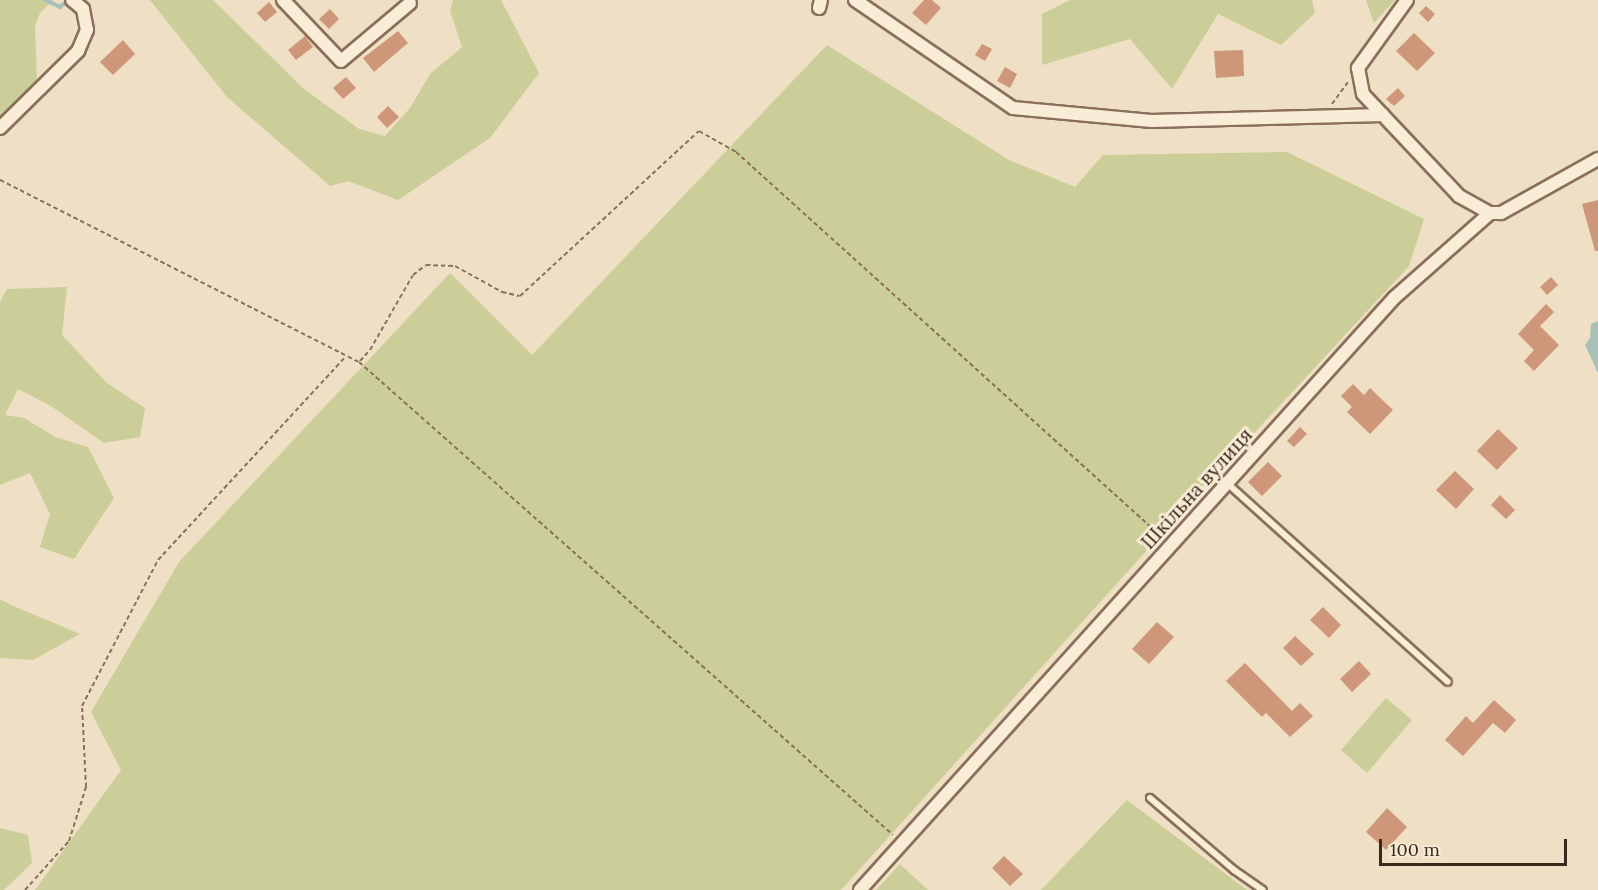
<!DOCTYPE html>
<html>
<head>
<meta charset="utf-8">
<style>
	body { margin:0 }
	#map { position:relative; width:1598px; height:890px; overflow:hidden; background:#efdfc4; font-family:Lora,serif }
	div>[style] { position:absolute }
	.green>* { inset:0; background:#cbce98 }
	.water>* { inset:0; background:#a6c2b8 }
	.stream>* { height:4px; margin:-2px; padding:0 2px; transform-origin:2px; border-radius:2px; background:#a6c2b8 }
	.building>* { inset:0; background:#ce9779 }
	.path>* { height:2px; margin-top:-1px; transform-origin:0; background:repeating-linear-gradient(90deg,#8a705a 0 4.5px,transparent 0 7.5px) }
	.roads { filter:drop-shadow(2px 0 #8a705a) drop-shadow(-2px 0 #8a705a) drop-shadow(0 2px #8a705a) drop-shadow(0 -2px #8a705a) }
	.lane>* { height:6px; margin:-3px; padding:0 3px; transform-origin:3px; border-radius:3px; background:#faedd8 }
	.street>* { height:12px; margin:-6px; padding:0 6px; transform-origin:6px; border-radius:6px; background:#faedd8 }
	span { translate:-50% -50%; white-space:nowrap; text-align:center; line-height:1.15; -webkit-text-stroke:6px #f6ead4; paint-order:stroke }
	.street-label { font-size:20px; color:#3a2a1e }
	.scale { position:absolute; left:1379px; top:839px; width:188px; height:27px; box-sizing:border-box; border:3px solid #3a2a1e; border-top:0; padding-left:8px; font-size:18px; line-height:21px; white-space:nowrap; color:#3a2a1e; -webkit-text-stroke:4px #f6ead4; paint-order:stroke }
</style>
</head>
<body>
<div id="map">
	<div class="green">
		<div style="clip-path:polygon(0 0,53px 0,40px 13px,35px 26px,37px 82px,0 120px)"></div>
		<div style="clip-path:polygon(150px 0,213px 0,304px 89px,359px 129px,385px 136px,410px 108px,430px 74px,462px 47px,450px 11px,453px 0,501px 0,539px 73px,490px 138px,398px 200px,348px 181px,330px 186px,227px 97px)"></div>
		<div style="clip-path:polygon(1070px 0,1312px 0,1315px 13px,1281px 45px,1218px 14px,1172px 89px,1130px 39px,1042px 65px,1042px 14px)"></div>
		<div style="clip-path:polygon(1366px 0,1395px 0,1374px 23px)"></div>
		<div style="clip-path:polygon(827px 45px,1009px 160px,1075px 187px,1103px 155px,1287px 152px,1424px 219px,1409px 266px,1193px 499px,841px 890px,35px 890px,121px 770px,91px 712px,179px 562px,450px 273px,532px 355px)"></div>
		<div style="clip-path:polygon(67px 287px,62px 335px,107px 383px,145px 408px,140px 437px,104px 443px,51px 406px,18px 389px,5px 415px,24px 418px,55px 437px,88px 447px,114px 498px,74px 559px,40px 547px,50px 514px,30px 473px,0 485px,0 302px,7px 289px)"></div>
		<div style="clip-path:polygon(0 599px,11px 605px,80px 634px,33px 660px,0 658px)"></div>
		<div style="clip-path:polygon(1386px 698px,1412px 720px,1367px 773px,1341px 750px)"></div>
		<div style="clip-path:polygon(1127px 800px,1247px 890px,1041px 890px)"></div>
		<div style="clip-path:polygon(0 828px,28px 835px,32px 863px,4px 890px,0 890px)"></div>
		<div style="clip-path:polygon(900px 864px,928px 890px,876px 890px)"></div>
	</div>
	<div class="water">
		<div style="clip-path:polygon(1598px 321px,1598px 373px,1585px 345px,1590px 338px,1591px 324px)"></div>
	</div>
	<div class="stream">
		<div style="left:46px;top:0;width:16px;rotate:27deg"></div>
		<div style="left:60px;top:7px;width:11px;rotate:-41deg"></div>
	</div>
	<div class="building">
		<div style="clip-path:polygon(924px 0,932px 0,941px 8px,926px 25px,912px 13px)"></div>
		<div style="clip-path:polygon(269px 2px,277px 12px,265px 22px,257px 13px)"></div>
		<div style="clip-path:polygon(1426px 6px,1435px 14px,1428px 22px,1419px 13px)"></div>
		<div style="clip-path:polygon(330px 9px,339px 19px,329px 29px,319px 19px)"></div>
		<div style="clip-path:polygon(398px 31px,408px 43px,374px 72px,363px 58px)"></div>
		<div style="clip-path:polygon(1414px 33px,1435px 53px,1417px 71px,1396px 51px)"></div>
		<div style="clip-path:polygon(305px 36px,313px 47px,296px 60px,288px 50px)"></div>
		<div style="clip-path:polygon(123px 40px,135px 54px,113px 75px,100px 62px)"></div>
		<div style="clip-path:polygon(982px 44px,992px 49px,985px 61px,975px 55px)"></div>
		<div style="clip-path:polygon(1243px 50px,1244px 76px,1216px 78px,1214px 51px)"></div>
		<div style="clip-path:polygon(1005px 67px,1017px 74px,1010px 88px,997px 81px)"></div>
		<div style="clip-path:polygon(346px 77px,356px 88px,343px 99px,333px 88px)"></div>
		<div style="clip-path:polygon(1398px 88px,1405px 96px,1394px 106px,1386px 99px)"></div>
		<div style="clip-path:polygon(388px 106px,399px 117px,387px 128px,377px 117px)"></div>
		<div style="clip-path:polygon(1598px 200px,1598px 251px,1595px 251px,1582px 204px)"></div>
		<div style="clip-path:polygon(1551px 277px,1558px 285px,1547px 295px,1540px 287px)"></div>
		<div style="clip-path:polygon(1546px 304px,1554px 312px,1540px 326px,1559px 345px,1534px 371px,1524px 361px,1534px 350px,1518px 334px)"></div>
		<div style="clip-path:polygon(1353px 384px,1364px 395px,1370px 388px,1393px 410px,1370px 434px,1347px 412px,1352px 407px,1341px 396px)"></div>
		<div style="clip-path:polygon(1300px 427px,1307px 434px,1294px 447px,1287px 441px)"></div>
		<div style="clip-path:polygon(1498px 429px,1518px 448px,1497px 470px,1477px 451px)"></div>
		<div style="clip-path:polygon(1268px 462px,1282px 476px,1262px 496px,1248px 482px)"></div>
		<div style="clip-path:polygon(1455px 471px,1474px 489px,1456px 509px,1436px 490px)"></div>
		<div style="clip-path:polygon(1500px 495px,1515px 510px,1506px 519px,1491px 505px)"></div>
		<div style="clip-path:polygon(1323px 607px,1341px 625px,1329px 638px,1310px 620px)"></div>
		<div style="clip-path:polygon(1157px 622px,1174px 637px,1149px 664px,1132px 649px)"></div>
		<div style="clip-path:polygon(1295px 636px,1314px 654px,1301px 666px,1283px 648px)"></div>
		<div style="clip-path:polygon(1359px 661px,1371px 674px,1352px 692px,1340px 679px)"></div>
		<div style="clip-path:polygon(1245px 663px,1292px 711px,1300px 703px,1313px 716px,1290px 737px,1266px 713px,1262px 717px,1226px 681px)"></div>
		<div style="clip-path:polygon(1494px 700px,1516px 720px,1505px 733px,1493px 723px,1463px 756px,1445px 740px,1466px 716px,1473px 723px)"></div>
		<div style="clip-path:polygon(1387px 808px,1407px 827px,1386px 850px,1366px 832px)"></div>
		<div style="clip-path:polygon(1004px 856px,1023px 874px,1010px 886px,992px 868px)"></div>
	</div>
	<div class="path">
		<div style="left:1332px;top:104px;width:27px;rotate:-54deg"></div>
		<div style="left:0;top:180px;width:402px;rotate:26.9deg"></div>
		<div style="left:359px;top:362px;width:713px;rotate:41.53deg"></div>
		<div style="left:360px;top:361px;width:15px;rotate:-48deg"></div>
		<div style="left:370px;top:350px;width:86px;rotate:-60.2deg"></div>
		<div style="left:413px;top:275px;width:16px;rotate:-38deg"></div>
		<div style="left:426px;top:265px;width:29px;rotate:2deg"></div>
		<div style="left:455px;top:266px;width:54px;rotate:29deg"></div>
		<div style="left:502px;top:292px;width:18px;rotate:13deg"></div>
		<div style="left:520px;top:296px;width:243px;rotate:-42.7deg"></div>
		<div style="left:699px;top:131px;width:43px;rotate:29.6deg"></div>
		<div style="left:736px;top:152px;width:574px;rotate:42.11deg"></div>
		<div style="left:25px;top:890px;width:66px;rotate:-48.1deg"></div>
		<div style="left:69px;top:841px;width:57px;rotate:-72.5deg"></div>
		<div style="left:86px;top:787px;width:81px;rotate:-92.8deg"></div>
		<div style="left:82px;top:706px;width:165px;rotate:-62.5deg"></div>
		<div style="left:158px;top:560px;width:277px;rotate:-47.3deg"></div>
	</div>
	<div class="roads">
		<div class="lane">
			<div style="left:1227px;top:483px;width:297px;rotate:42deg"></div>
			<div style="left:1150px;top:798px;width:111px;rotate:40.6deg"></div>
			<div style="left:1234px;top:870px;width:35px;rotate:35deg"></div>
		</div>
		<div class="street">
			<div style="left:283px;top:0;width:84px;rotate:46.4deg"></div>
			<div style="left:341px;top:61px;width:90px;rotate:-40deg"></div>
			<div style="left:855px;top:0;width:191px;rotate:34.4deg"></div>
			<div style="left:1013px;top:108px;width:139px;rotate:5.4deg"></div>
			<div style="left:1151px;top:121px;width:232px;rotate:-1.5deg"></div>
			<div style="left:1407px;top:0;width:84px;rotate:125.8deg"></div>
			<div style="left:1358px;top:68px;width:26px;rotate:79deg"></div>
			<div style="left:1363px;top:94px;width:140px;rotate:46.7deg"></div>
			<div style="left:1459px;top:196px;width:35px;rotate:29deg"></div>
			<div style="left:819px;top:8px;width:8px;rotate:-76deg"></div>
			<div style="left:0;top:128px;width:110px;rotate:-44.6deg"></div>
			<div style="left:78px;top:51px;width:23px;rotate:-67deg"></div>
			<div style="left:87px;top:30px;width:21px;rotate:-101deg"></div>
			<div style="left:83px;top:9px;width:14px;rotate:-141deg"></div>
			<div style="left:860px;top:890px;width:797px;rotate:-47.95deg"></div>
			<div style="left:1394px;top:298px;width:128px;rotate:-41.5deg"></div>
			<div style="left:1490px;top:213px;width:11px"></div>
			<div style="left:1501px;top:213px;width:111px;rotate:-29.1deg"></div>
		</div>
	</div>
	<div class="street-label">
		<span style="left:1196px;top:488px;rotate:-48deg">Шкільна вулиця</span>
	</div>
	<div class="scale">100 m</div>
</div>
</body>
</html>
